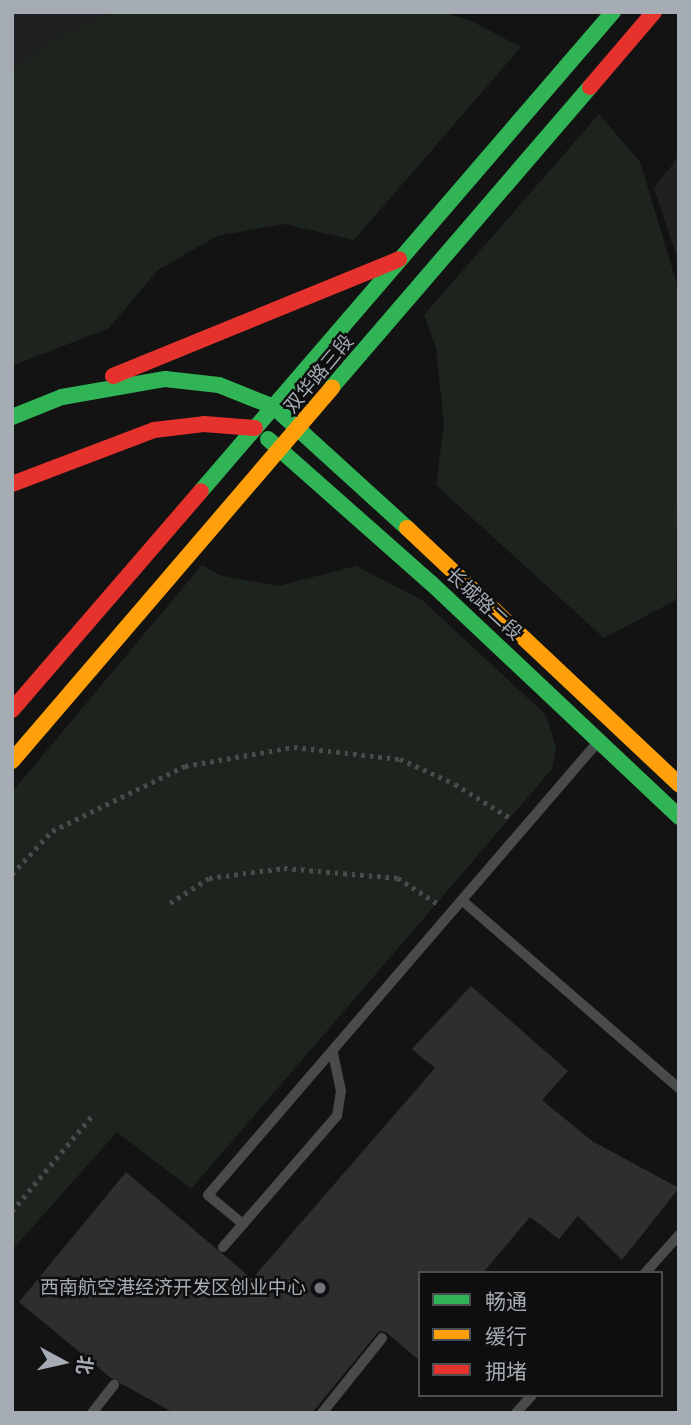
<!DOCTYPE html>
<html>
<head>
<meta charset="utf-8">
<style>
	body { margin:0 }
	#map { position:relative; width:691px; height:1425px; overflow:hidden; background:#131314; font-family:Figtree,"Noto Sans SC",sans-serif }
	div>[style] { position:absolute }
	.built>* { inset:0; background:#202022 }
	.green>* { inset:0; background:#1d241e }
	.building>* { inset:0; background:#2e2e2f }
	.path>* { height:4.5px; margin-top:-2.25px; transform-origin:0; background:repeating-linear-gradient(90deg,#494b4e 0 3.5px,transparent 0 8.5px) }
	.lane>* { height:10px; margin:-5px; padding:0 5px; transform-origin:5px; border-radius:5px; background:#484a4c }
	.fast>* { height:16px; margin:-8px; padding:0 8px; transform-origin:8px; border-radius:8px; background:#30b455 }
	.slow>* { height:16px; margin:-8px; padding:0 8px; transform-origin:8px; border-radius:8px; background:#ff9f0a }
	.jam>* { height:16px; margin:-8px; padding:0 8px; transform-origin:8px; border-radius:8px; background:#e5322d }
	.dots>* { width:19px; height:19px; translate:-50% -50%; box-sizing:border-box; border:4px solid #0e0e0f; border-radius:50% }
	span { translate:-50% -50%; white-space:nowrap; text-align:center; line-height:1.15; -webkit-text-stroke:5px #0e0e0f; paint-order:stroke }
	.street-label { font-size:19px; color:#a5acb4 }
	.poi-label { font-size:19px; color:#a5acb4 }
	.right { translate:-100% -50%; text-align:right }
	.frame { position:absolute; inset:0; border:14px solid #a5acb4; pointer-events:none }
	.legend { position:absolute; left:418px; top:1271px; width:245px; height:126px; box-sizing:border-box; background:#0e0e0f; border:2px solid #4a4d51; margin:0; padding:9px 12px; list-style:none; font-size:21px; color:#a5acb4 }
	.legend li { display:flex; align-items:center; gap:14px; height:35px }
	.legend b { width:35px; border:2px solid #4a4d51 }
	.north { position:absolute; left:28px; top:1327px; width:70px; height:70px; -webkit-text-stroke:5px #0e0e0f; paint-order:stroke; rotate:98deg; font-size:19px; font-weight:700; line-height:28px; text-align:center; color:#a5acb4 }
	.north::after { content:''; display:block; margin:auto; width:24px; height:32px; background:#a5acb4; clip-path:polygon(50% 0,100% 100%,50% 72%,0 100%) }
</style>
</head>
<body>
<div id="map">
	<div class="built">
		<div style="clip-path:polygon(12px 12px,113px 12px,54px 39px,12px 71px)"></div>
		<div style="clip-path:polygon(679px 156px,679px 264px,654px 188px)"></div>
	</div>
	<div class="green">
		<div style="clip-path:polygon(113px 12px,443px 12px,471px 21px,521px 47px,354px 240px,283px 224px,217px 236px,158px 270px,109px 328px,12px 366px,12px 71px,54px 39px)"></div>
		<div style="clip-path:polygon(599px 114px,640px 162px,679px 291px,676px 600px,604px 638px,436px 485px,444px 424px,436px 348px,424px 315px)"></div>
		<div style="clip-path:polygon(202px 565px,219px 575px,278px 586px,356px 566px,422px 600px,546px 715px,556px 747px,552px 769px,191px 1189px,117px 1132px,12px 1250px,12px 792px)"></div>
	</div>
	<div class="building">
		<div style="clip-path:polygon(471px 986px,568px 1071px,542px 1100px,592px 1141px,679px 1188px,622px 1260px,578px 1216px,559px 1239px,530px 1217px,483px 1273px,420px 1273px,420px 1361px,386px 1332px,379px 1331px,312px 1413px,174px 1413px,111px 1378px,19px 1302px,126px 1172px,252px 1279px,435px 1068px,412px 1049px)"></div>
	</div>
	<div class="path">
		<div style="left:12px;top:874px;width:59px;rotate:-47.1deg"></div>
		<div style="left:52px;top:831px;width:148px;rotate:-26deg"></div>
		<div style="left:185px;top:766px;width:111px;rotate:-9.9deg"></div>
		<div style="left:294px;top:747px;width:107px;rotate:6.5deg"></div>
		<div style="left:400px;top:759px;width:60px;rotate:24.4deg"></div>
		<div style="left:455px;top:784px;width:65px;rotate:31.7deg"></div>
		<div style="left:170px;top:903px;width:46px;rotate:-32.7deg"></div>
		<div style="left:209px;top:878px;width:76px;rotate:-7.6deg"></div>
		<div style="left:284px;top:868px;width:114px;rotate:5deg"></div>
		<div style="left:398px;top:878px;width:48px;rotate:33deg"></div>
		<div style="left:12px;top:1211px;width:123px;rotate:-50deg"></div>
	</div>
	<div class="lane">
		<div style="left:464px;top:902px;width:284px;rotate:40.9deg"></div>
		<div style="left:243px;top:1224px;width:143px;rotate:-49deg"></div>
		<div style="left:337px;top:1116px;width:25px;rotate:-81deg"></div>
		<div style="left:341px;top:1091px;width:39px;rotate:-102deg"></div>
		<div style="left:223px;top:1247px;width:30px;rotate:-49deg"></div>
		<div style="left:243px;top:1224px;width:45px;rotate:-140.4deg"></div>
		<div style="left:208px;top:1195px;width:595px;rotate:-49.29deg"></div>
		<div style="left:645px;top:1273px;width:51px;rotate:-48.2deg"></div>
		<div style="left:92px;top:1413px;width:36px;rotate:-52deg"></div>
		<div style="left:322px;top:1413px;width:96px;rotate:-51.3deg"></div>
		<div style="left:516px;top:1413px;width:24px;rotate:-48deg"></div>
	</div>
	<div class="fast">
		<div style="left:332px;top:387px;width:396px;rotate:-49.3deg"></div>
		<div style="left:12px;top:417px;width:54px;rotate:-21.8deg"></div>
		<div style="left:62px;top:397px;width:105px;rotate:-9.9deg"></div>
		<div style="left:165px;top:379px;width:54px;rotate:6.3deg"></div>
		<div style="left:219px;top:385px;width:59px;rotate:21.8deg"></div>
		<div style="left:274px;top:407px;width:180px;rotate:42.3deg"></div>
		<div style="left:268px;top:439px;width:217px;rotate:41.5deg"></div>
		<div style="left:431px;top:583px;width:341px;rotate:43.3deg"></div>
		<div style="left:201px;top:491px;width:632px;rotate:-49.3deg"></div>
	</div>
	<div class="slow">
		<div style="left:407px;top:528px;width:374px;rotate:43.3deg"></div>
		<div style="left:12px;top:761px;width:492px;rotate:-49.4deg"></div>
	</div>
	<div class="jam">
		<div style="left:590px;top:87px;width:99px;rotate:-49.5deg"></div>
		<div style="left:113px;top:376px;width:309px;rotate:-22.2deg"></div>
		<div style="left:12px;top:484px;width:152px;rotate:-20.8deg"></div>
		<div style="left:154px;top:430px;width:50px;rotate:-6.8deg"></div>
		<div style="left:204px;top:424px;width:51px;rotate:4.5deg"></div>
		<div style="left:12px;top:710px;width:289px;rotate:-49.2deg"></div>
	</div>
	<div class="dots">
		<div style="left:320px;top:1288px;background:#72767c"></div>
	</div>
	<div class="street-label">
		<span style="left:319px;top:374px;rotate:-50deg">双华路三段</span>
		<span style="left:484px;top:604px;rotate:43deg">长城路二段</span>
	</div>
	<div class="poi-label">
		<span class="right" style="left:306px;top:1288px">西南航空港经济开发区创业中心</span>
	</div>
	<div class="frame"></div>
	<ul class="legend">
	<li><b style="height:9px;background:#30b455"></b>畅通</li>
	<li><b style="height:9px;background:#ff9f0a"></b>缓行</li>
	<li><b style="height:9px;background:#e5322d"></b>拥堵</li>
	</ul>
	<div class="north">北</div>
</div>
</body>
</html>
